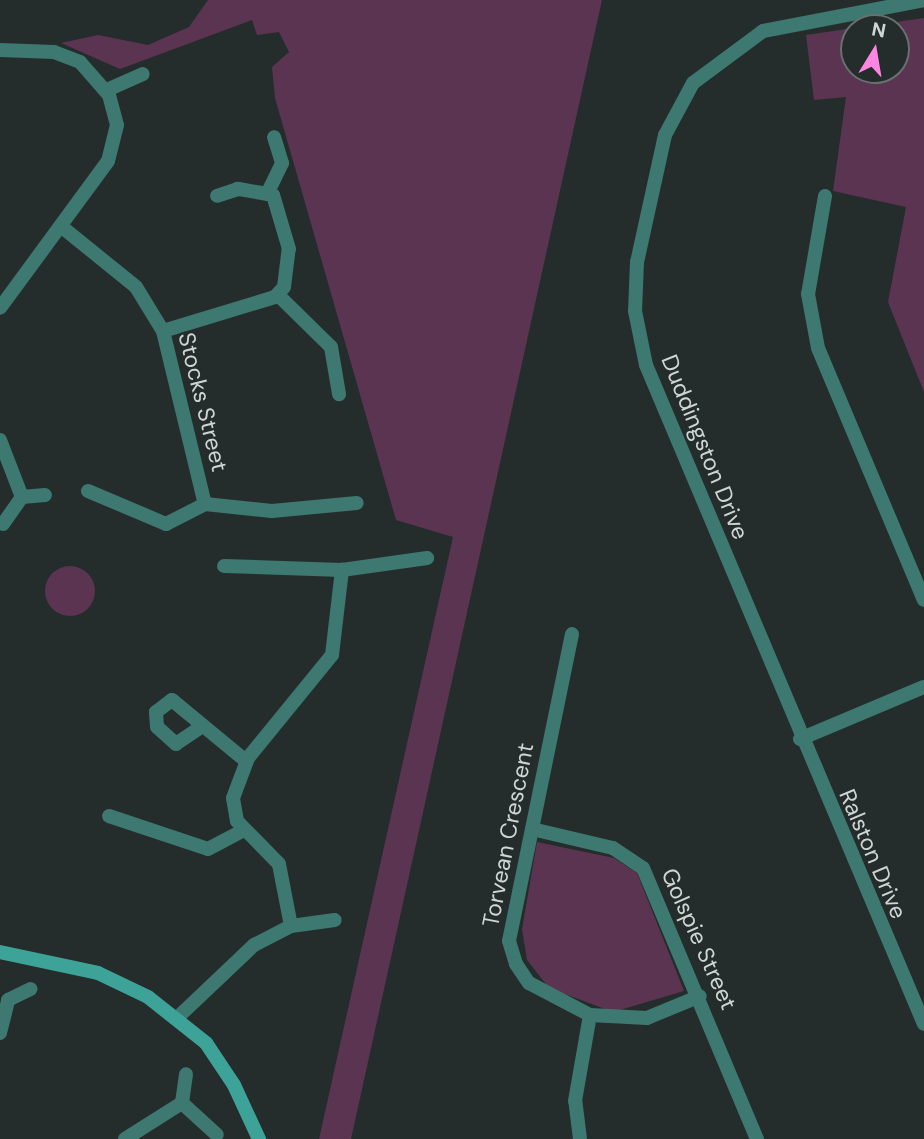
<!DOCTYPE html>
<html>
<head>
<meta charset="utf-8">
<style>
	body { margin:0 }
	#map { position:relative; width:924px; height:1139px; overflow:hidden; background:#242d2c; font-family:"DM Sans",sans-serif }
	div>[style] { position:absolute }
	.green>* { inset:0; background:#5b3452 }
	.round { border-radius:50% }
	.street>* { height:14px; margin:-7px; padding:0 7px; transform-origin:7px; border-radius:7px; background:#3d7871 }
	.secondary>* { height:14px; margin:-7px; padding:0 7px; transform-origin:7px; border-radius:7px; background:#3da399 }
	span { translate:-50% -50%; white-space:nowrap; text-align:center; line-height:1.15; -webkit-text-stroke:5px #242d2c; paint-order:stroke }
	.street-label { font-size:23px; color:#d0d5d4 }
	.north { position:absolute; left:840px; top:14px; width:70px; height:70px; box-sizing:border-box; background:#242d2c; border:2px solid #69706f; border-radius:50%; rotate:11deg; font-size:19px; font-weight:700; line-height:28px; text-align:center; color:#d0d5d4 }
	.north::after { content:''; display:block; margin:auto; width:24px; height:32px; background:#fd86e2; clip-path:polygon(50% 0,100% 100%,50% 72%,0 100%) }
</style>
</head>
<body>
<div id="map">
	<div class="green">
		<div style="clip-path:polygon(208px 0,602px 0,351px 1139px,319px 1139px,453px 537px,396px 520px,275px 98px,272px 67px,289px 52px,279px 32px,257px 35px,252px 20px,120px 69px,61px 43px,98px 35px,148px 45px,189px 27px)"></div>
		<div style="clip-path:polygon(924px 18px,924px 392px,888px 302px,906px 207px,833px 191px,846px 97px,814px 100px,806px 35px,854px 28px,854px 70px,896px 70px,896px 28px,855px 28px)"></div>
		<div class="round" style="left:45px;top:566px;width:50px;height:50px"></div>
		<div style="clip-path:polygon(537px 842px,614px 858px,637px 873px,684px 991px,613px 1012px,549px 988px,527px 960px,522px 929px)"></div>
	</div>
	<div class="street">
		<div style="left:924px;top:0;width:164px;rotate:169.1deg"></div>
		<div style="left:763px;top:31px;width:87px;rotate:143.4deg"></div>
		<div style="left:693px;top:83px;width:59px;rotate:118.3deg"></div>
		<div style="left:665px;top:135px;width:130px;rotate:102.4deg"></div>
		<div style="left:637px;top:262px;width:49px;rotate:92.3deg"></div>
		<div style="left:635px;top:311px;width:55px;rotate:78.5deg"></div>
		<div style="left:646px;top:365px;width:715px;rotate:67.13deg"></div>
		<div style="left:0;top:50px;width:54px;rotate:2.1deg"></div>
		<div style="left:54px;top:52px;width:28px;rotate:21deg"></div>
		<div style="left:80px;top:62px;width:44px;rotate:48.7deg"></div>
		<div style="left:109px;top:95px;width:31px;rotate:75deg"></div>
		<div style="left:117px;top:125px;width:37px;rotate:104deg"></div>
		<div style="left:108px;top:161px;width:182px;rotate:126.3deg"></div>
		<div style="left:107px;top:90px;width:39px;rotate:-24deg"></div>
		<div style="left:268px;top:192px;width:32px;rotate:-64deg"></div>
		<div style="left:282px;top:163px;width:27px;rotate:-107deg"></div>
		<div style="left:825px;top:196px;width:99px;rotate:99.8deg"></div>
		<div style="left:808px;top:294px;width:55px;rotate:79.5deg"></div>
		<div style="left:818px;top:348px;width:273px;rotate:67.2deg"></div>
		<div style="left:62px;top:227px;width:95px;rotate:39deg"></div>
		<div style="left:136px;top:287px;width:52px;rotate:58.5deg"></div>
		<div style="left:163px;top:331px;width:178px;rotate:76.4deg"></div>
		<div style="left:278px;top:295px;width:74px;rotate:44.5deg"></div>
		<div style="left:331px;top:347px;width:48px;rotate:80.3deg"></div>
		<div style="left:163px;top:331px;width:117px;rotate:-16.9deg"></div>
		<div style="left:275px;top:297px;width:13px;rotate:-48deg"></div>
		<div style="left:284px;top:287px;width:38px;rotate:-83deg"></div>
		<div style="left:289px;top:249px;width:56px;rotate:-106.5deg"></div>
		<div style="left:273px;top:195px;width:36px;rotate:-170deg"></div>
		<div style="left:238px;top:189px;width:22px;rotate:162deg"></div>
		<div style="left:0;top:440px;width:61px;rotate:68.9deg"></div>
		<div style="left:88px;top:491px;width:85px;rotate:22.9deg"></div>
		<div style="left:166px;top:524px;width:44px;rotate:-27.1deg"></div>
		<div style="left:205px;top:504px;width:67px;rotate:6deg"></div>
		<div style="left:272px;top:511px;width:85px;rotate:-5.4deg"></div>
		<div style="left:3px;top:524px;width:33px;rotate:-55deg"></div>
		<div style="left:22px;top:497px;width:23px;rotate:-5deg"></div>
		<div style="left:224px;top:566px;width:118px;rotate:1.9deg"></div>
		<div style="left:342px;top:570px;width:86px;rotate:-8deg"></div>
		<div style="left:572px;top:634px;width:313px;rotate:101.6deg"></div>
		<div style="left:509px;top:941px;width:24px;rotate:73deg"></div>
		<div style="left:516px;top:964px;width:23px;rotate:56deg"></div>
		<div style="left:529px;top:983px;width:69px;rotate:27.7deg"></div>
		<div style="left:590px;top:1015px;width:57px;rotate:3deg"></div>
		<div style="left:647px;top:1018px;width:57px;rotate:-22.5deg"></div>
		<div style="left:201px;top:727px;width:30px;rotate:146deg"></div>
		<div style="left:176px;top:744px;width:25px;rotate:-138deg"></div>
		<div style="left:157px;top:727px;width:15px;rotate:-94deg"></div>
		<div style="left:156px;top:712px;width:20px;rotate:-37deg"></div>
		<div style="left:172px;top:700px;width:96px;rotate:39.5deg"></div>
		<div style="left:800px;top:739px;width:134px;rotate:-22.8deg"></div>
		<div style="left:109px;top:816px;width:104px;rotate:18.4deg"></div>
		<div style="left:208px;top:849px;width:41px;rotate:-27.8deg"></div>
		<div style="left:532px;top:829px;width:83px;rotate:13.2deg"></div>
		<div style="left:613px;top:848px;width:36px;rotate:34deg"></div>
		<div style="left:643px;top:868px;width:294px;rotate:67.2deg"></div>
		<div style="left:291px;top:926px;width:63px;rotate:-101deg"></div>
		<div style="left:279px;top:864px;width:60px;rotate:-134.3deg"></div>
		<div style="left:237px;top:821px;width:23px;rotate:-100deg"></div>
		<div style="left:233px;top:798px;width:43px;rotate:-69.4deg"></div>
		<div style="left:248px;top:758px;width:133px;rotate:-50.8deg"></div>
		<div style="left:332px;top:655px;width:86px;rotate:-83.3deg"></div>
		<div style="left:177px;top:1018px;width:106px;rotate:-43.5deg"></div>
		<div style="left:254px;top:945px;width:42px;rotate:-27.2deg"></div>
		<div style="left:291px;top:926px;width:44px;rotate:-7.8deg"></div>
		<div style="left:0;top:1033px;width:34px;rotate:-76deg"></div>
		<div style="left:8px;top:1000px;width:25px;rotate:-26deg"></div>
		<div style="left:182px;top:1103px;width:47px;rotate:42.4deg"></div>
		<div style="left:125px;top:1139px;width:67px;rotate:-32.3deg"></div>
		<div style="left:182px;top:1103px;width:29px;rotate:-82deg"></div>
		<div style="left:580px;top:1139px;width:38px;rotate:-97deg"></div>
		<div style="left:575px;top:1101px;width:87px;rotate:-80.1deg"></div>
	</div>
	<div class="secondary">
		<div style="left:0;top:952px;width:100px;rotate:12.1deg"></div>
		<div style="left:98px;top:973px;width:55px;rotate:25.6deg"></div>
		<div style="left:148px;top:997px;width:74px;rotate:38.4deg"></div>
		<div style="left:206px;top:1043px;width:50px;rotate:56.3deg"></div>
		<div style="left:234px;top:1085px;width:60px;rotate:65.2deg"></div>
	</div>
	<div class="street-label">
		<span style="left:203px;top:402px;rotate:76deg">Stocks Street</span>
		<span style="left:705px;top:447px;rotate:68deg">Duddingston Drive</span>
		<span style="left:508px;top:835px;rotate:-79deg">Torvean Crescent</span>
		<span style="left:873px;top:854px;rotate:67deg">Ralston Drive</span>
		<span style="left:699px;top:939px;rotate:66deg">Golspie Street</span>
	</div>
	<div class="north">N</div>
</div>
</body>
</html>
